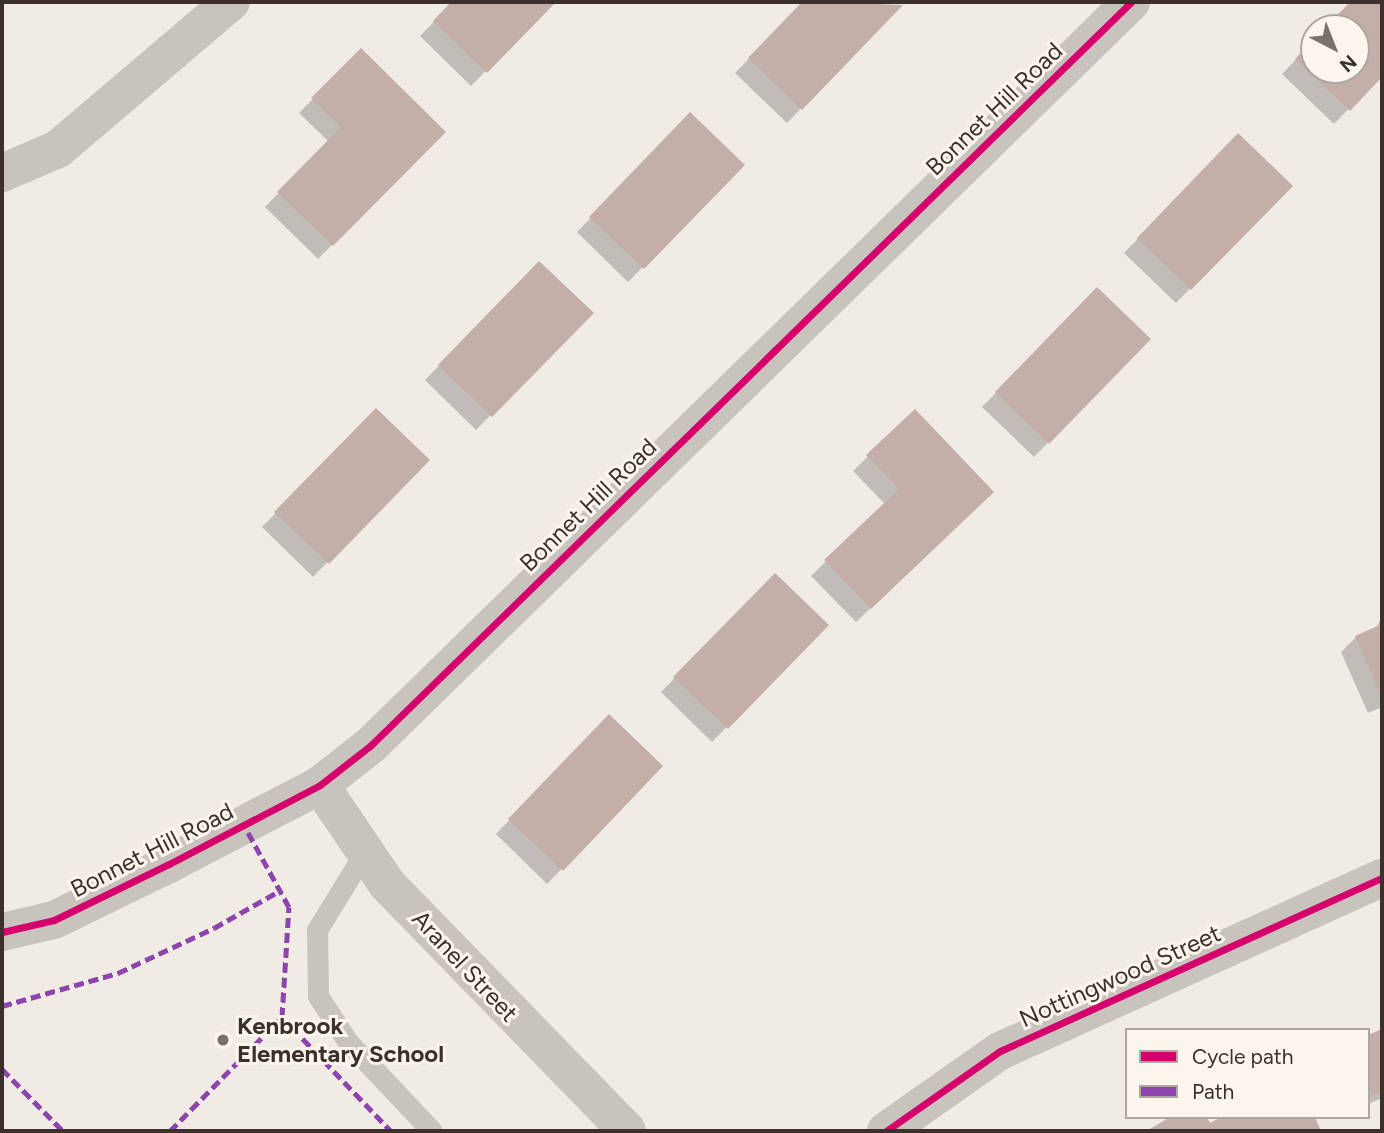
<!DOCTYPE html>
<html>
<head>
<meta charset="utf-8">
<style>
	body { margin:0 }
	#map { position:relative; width:1384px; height:1133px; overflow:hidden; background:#f0ebe5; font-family:Figtree,sans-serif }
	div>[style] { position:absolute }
	.shadow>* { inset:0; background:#0003 }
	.building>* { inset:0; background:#c3afa7 }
	.lane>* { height:21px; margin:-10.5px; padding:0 10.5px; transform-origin:10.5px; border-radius:10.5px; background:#c9c3be }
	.street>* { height:38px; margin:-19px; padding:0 19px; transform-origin:19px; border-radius:19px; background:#c9c3be }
	.quiet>* { height:5px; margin-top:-2.5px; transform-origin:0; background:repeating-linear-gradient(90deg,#8e44ad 0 10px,transparent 0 15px) }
	.cycleway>* { height:7px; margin:-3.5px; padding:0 3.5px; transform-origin:3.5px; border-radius:3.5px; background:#d6006c }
	.dots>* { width:19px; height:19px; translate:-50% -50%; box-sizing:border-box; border:4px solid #fbf5ee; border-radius:50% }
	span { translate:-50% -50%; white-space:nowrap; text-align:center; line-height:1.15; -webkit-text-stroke:6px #fbf5ee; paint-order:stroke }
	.street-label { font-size:24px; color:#3b302b }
	.poi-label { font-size:24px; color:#3b302b; font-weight:700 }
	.left { translate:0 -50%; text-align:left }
	.frame { position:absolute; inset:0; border:4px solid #3b302b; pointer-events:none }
	.legend { position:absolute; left:1125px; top:1028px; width:245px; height:91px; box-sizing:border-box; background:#fbf5ee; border:2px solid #aea6a0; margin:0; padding:9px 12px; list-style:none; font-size:21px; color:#3b302b }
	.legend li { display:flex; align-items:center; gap:14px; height:35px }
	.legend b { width:35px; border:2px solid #aea6a0 }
	.north { position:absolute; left:1300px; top:14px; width:70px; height:70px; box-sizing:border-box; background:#fbf5ee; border:2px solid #aea6a0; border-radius:50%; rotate:138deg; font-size:19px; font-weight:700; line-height:28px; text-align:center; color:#3b302b }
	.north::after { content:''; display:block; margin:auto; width:24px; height:32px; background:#7a716c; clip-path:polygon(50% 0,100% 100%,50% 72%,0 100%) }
</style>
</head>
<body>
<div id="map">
	<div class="shadow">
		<div style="clip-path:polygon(453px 2px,554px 2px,471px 86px,420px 36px)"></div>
		<div style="clip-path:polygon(804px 2px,901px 5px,787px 123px,735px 73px)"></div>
		<div style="clip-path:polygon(1352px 2px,1382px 2px,1382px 75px,1334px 124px,1282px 74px,1314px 41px,1314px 70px,1356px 70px,1356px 28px,1327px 28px)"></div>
		<div style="clip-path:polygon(361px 50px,444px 132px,318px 259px,265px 207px,329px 142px,299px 113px)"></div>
		<div style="clip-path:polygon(690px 114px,743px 165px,628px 282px,577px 232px)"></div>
		<div style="clip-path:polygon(1238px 135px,1290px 186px,1176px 303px,1124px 253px)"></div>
		<div style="clip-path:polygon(539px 263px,591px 313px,476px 430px,425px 380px)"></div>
		<div style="clip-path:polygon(1097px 290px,1148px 340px,1034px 457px,982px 407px)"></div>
		<div style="clip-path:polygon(376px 410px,427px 460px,313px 577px,262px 527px)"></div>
		<div style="clip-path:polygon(915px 411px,977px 506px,856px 622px,811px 576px,885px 504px,853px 471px)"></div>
		<div style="clip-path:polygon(775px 575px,827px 625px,712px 742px,661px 692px)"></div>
		<div style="clip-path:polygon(1382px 617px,1382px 707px,1368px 713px,1341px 652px,1356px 637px,1376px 628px)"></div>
		<div style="clip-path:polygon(609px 717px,661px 766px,547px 884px,496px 834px)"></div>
		<div style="clip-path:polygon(1382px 1031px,1382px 1098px,1368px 1104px,1368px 1037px)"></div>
		<div style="clip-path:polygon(1175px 1117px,1209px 1125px,1313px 1117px,1319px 1131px,1145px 1131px)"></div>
	</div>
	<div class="building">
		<div style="clip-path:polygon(451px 2px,556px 2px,487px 73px,433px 21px)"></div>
		<div style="clip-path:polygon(802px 2px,903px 5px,802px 110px,748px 58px)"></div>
		<div style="clip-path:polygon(1350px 2px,1382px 2px,1382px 77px,1350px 111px,1295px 59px,1314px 39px,1314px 70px,1356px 70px,1356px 28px,1325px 28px)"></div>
		<div style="clip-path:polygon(361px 48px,446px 132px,333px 246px,277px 192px,341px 127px,311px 98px)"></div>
		<div style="clip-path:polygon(690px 112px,745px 165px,644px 269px,589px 217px)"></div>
		<div style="clip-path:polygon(1238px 133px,1293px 186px,1191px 290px,1137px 238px)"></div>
		<div style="clip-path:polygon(539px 261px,594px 313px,492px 417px,438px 365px)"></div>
		<div style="clip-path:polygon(1097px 287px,1151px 339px,1049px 444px,995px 392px)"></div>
		<div style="clip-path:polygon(376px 408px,430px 460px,329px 564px,274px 512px)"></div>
		<div style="clip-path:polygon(915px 409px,994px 492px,871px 609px,824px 560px,899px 489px,866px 455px)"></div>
		<div style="clip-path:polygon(775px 573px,829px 625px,728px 729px,673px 677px)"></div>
		<div style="clip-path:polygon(1382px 624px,1382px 698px,1355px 636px)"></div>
		<div style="clip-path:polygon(609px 714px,663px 766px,563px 871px,508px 819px)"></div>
		<div style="clip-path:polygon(1382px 1029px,1382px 1091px,1371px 1096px,1368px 1035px)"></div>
		<div style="clip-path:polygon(1170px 1117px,1207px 1117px,1210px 1123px,1222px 1117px,1315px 1117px,1321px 1131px,1147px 1131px)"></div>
	</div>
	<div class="lane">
		<div style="left:365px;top:852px;width:92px;rotate:121.6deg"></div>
		<div style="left:317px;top:930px;width:66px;rotate:89.1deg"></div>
		<div style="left:318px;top:996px;width:55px;rotate:56.9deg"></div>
		<div style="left:348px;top:1042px;width:122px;rotate:46.7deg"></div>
	</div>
	<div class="street">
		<div style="left:2px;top:173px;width:61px;rotate:-23.2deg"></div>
		<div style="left:58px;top:149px;width:227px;rotate:-40.4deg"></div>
		<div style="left:320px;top:785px;width:120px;rotate:55.9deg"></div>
		<div style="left:387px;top:884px;width:344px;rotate:45.8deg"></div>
		<div style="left:2px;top:932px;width:53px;rotate:-13deg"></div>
		<div style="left:54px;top:920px;width:128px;rotate:-26deg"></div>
		<div style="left:169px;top:864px;width:170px;rotate:-27.6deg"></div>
		<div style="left:320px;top:785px;width:65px;rotate:-38.1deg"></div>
		<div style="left:371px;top:745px;width:1063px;rotate:-44.35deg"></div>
		<div style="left:886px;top:1131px;width:139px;rotate:-35.1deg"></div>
		<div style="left:1000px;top:1051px;width:419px;rotate:-24.4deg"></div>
	</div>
	<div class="quiet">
		<div style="left:2px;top:1006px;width:121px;rotate:-15.9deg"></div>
		<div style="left:118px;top:973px;width:106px;rotate:-25.1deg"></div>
		<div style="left:214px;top:928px;width:75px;rotate:-29.6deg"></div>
		<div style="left:282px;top:1017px;width:158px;rotate:46.3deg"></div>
		<div style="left:2px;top:1069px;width:87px;rotate:45.5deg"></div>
		<div style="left:170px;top:1131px;width:160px;rotate:-45.5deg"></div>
		<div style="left:282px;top:1017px;width:110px;rotate:-86.4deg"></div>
		<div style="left:289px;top:907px;width:94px;rotate:-118.8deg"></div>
	</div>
	<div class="cycleway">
		<div style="left:2px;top:932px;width:53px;rotate:-13deg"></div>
		<div style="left:54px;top:920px;width:128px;rotate:-26deg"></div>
		<div style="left:169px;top:864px;width:170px;rotate:-27.6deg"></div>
		<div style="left:320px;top:785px;width:65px;rotate:-38.1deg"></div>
		<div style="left:371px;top:745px;width:1063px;rotate:-44.35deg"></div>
		<div style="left:886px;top:1131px;width:139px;rotate:-35.1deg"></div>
		<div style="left:1000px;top:1051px;width:419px;rotate:-24.4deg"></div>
	</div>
	<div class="dots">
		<div style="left:223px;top:1040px;background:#7a716c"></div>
	</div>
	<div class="street-label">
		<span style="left:994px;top:109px;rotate:-44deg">Bonnet Hill Road</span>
		<span style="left:588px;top:505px;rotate:-44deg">Bonnet Hill Road</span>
		<span style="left:152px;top:850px;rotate:-27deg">Bonnet Hill Road</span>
		<span style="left:465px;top:966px;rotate:47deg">Aranel Street</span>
		<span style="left:1120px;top:976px;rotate:-24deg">Nottingwood Street</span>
	</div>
	<div class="poi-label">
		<span class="left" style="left:237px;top:1040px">Kenbrook<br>Elementary School</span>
	</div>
	<div class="frame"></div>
	<ul class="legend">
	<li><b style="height:9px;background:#d6006c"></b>Cycle path</li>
	<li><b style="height:9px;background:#8e44ad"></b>Path</li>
	</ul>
	<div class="north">N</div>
</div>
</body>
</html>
